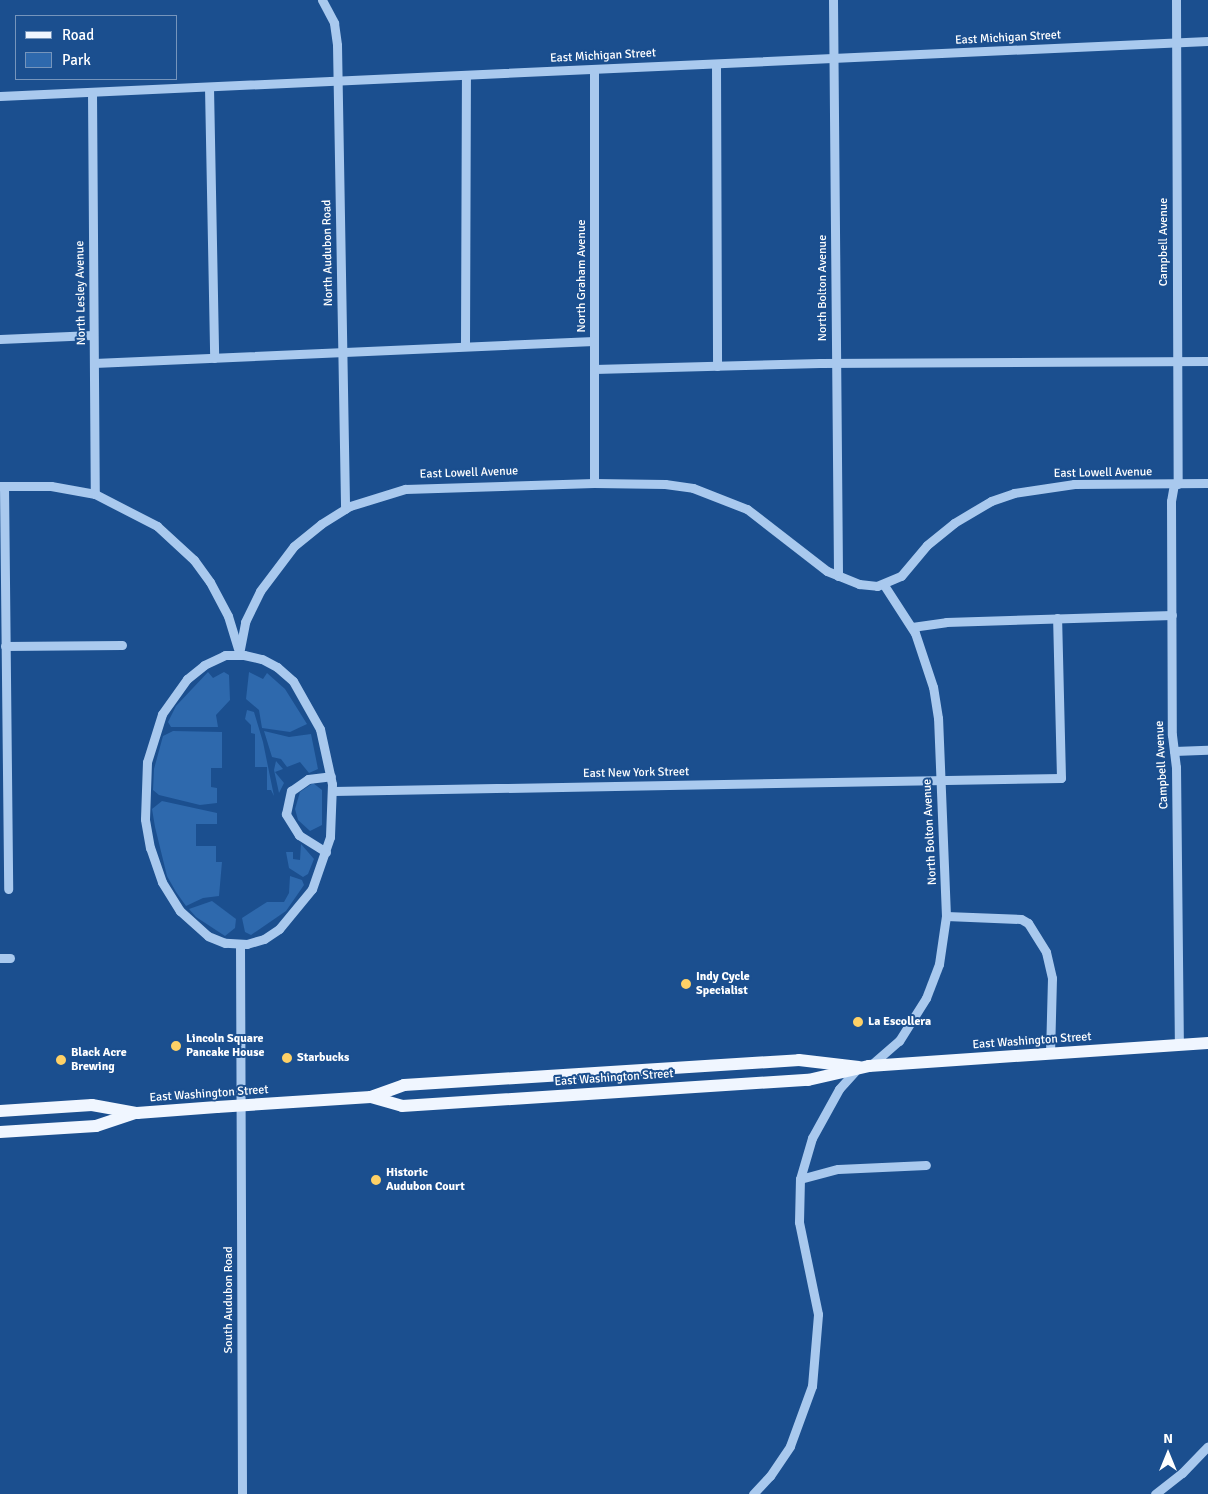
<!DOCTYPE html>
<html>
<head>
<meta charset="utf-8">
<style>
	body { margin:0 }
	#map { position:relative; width:1208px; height:1494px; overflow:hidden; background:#1b4f8f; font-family:Signika,sans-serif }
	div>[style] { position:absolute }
	.green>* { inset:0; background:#2e69ad }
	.minor>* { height:9px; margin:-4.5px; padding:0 4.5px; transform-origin:4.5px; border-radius:4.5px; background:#a9c9ee }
	.major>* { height:12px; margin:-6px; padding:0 6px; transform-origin:6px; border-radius:6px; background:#f0f6ff }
	.dots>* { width:14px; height:14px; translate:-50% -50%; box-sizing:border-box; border:2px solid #1b4f8f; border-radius:50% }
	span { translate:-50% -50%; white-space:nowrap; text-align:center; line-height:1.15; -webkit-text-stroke:4px #1b4f8f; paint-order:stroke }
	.street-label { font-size:12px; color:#fff }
	.poi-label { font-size:12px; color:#fff; font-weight:700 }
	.left { translate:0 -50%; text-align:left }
	.legend { position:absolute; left:15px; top:15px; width:162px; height:65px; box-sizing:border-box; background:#1b4f8f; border:1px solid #7695bc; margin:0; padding:6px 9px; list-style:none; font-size:15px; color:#fff }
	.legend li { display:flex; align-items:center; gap:10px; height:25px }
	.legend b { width:25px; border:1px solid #7695bc }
	.north { position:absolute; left:1143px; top:1429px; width:50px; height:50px; -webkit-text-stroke:4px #1b4f8f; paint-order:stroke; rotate:0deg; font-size:14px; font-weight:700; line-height:20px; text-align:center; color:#fff }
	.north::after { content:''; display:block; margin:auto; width:18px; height:22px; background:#fff; clip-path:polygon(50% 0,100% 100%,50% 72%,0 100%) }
</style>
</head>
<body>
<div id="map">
	<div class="green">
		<div style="clip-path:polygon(208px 672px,213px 678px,224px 672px,229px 675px,230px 700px,216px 715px,218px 727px,171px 727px,168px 722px,176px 706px)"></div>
		<div style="clip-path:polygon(249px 672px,263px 679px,267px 673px,285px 689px,307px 724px,290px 732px,262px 728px,259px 710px,246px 699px)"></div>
		<div style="clip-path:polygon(247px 710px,254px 712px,263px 742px,274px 796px,271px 790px,267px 790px,267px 767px,255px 767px,255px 734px,251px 733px,251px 725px,245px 719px)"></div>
		<div style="clip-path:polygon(173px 731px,222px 732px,222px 768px,211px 768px,211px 787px,217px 788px,217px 803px,200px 805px,159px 795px,153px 790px,154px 769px,163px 736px)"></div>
		<div style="clip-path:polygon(264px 731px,289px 737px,311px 734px,318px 769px,309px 773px,300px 762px,287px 767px,281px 759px,272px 757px)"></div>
		<div style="clip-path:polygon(276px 761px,283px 769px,275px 772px,284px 783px,279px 793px,274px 770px)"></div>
		<div style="clip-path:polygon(313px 783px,322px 790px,322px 825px,310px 831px,298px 820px,295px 809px,300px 792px)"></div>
		<div style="clip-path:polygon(162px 801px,217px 813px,217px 824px,196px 824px,196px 846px,216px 846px,216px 862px,222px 862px,219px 896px,203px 898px,186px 906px,176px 892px,167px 876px,155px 827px,152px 809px)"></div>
		<div style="clip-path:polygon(301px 844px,314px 859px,308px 874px,303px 877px,289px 868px,286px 852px,293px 852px,293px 859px,300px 860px)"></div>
		<div style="clip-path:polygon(290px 876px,302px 880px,304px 885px,286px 911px,251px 935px,245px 932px,242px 918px,267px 902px,284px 902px,289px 893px)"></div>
		<div style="clip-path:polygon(212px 901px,236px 919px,235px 928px,225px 936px,196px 917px,189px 909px)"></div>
	</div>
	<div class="minor">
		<div style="left:322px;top:0;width:26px;rotate:62deg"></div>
		<div style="left:334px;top:23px;width:22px;rotate:82deg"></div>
		<div style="left:337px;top:45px;width:464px;rotate:89deg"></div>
		<div style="left:833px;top:0;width:576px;rotate:89.5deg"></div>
		<div style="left:1176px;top:0;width:484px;rotate:89.8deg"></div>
		<div style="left:716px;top:64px;width:302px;rotate:89.8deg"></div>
		<div style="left:594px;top:69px;width:414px;rotate:90deg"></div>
		<div style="left:209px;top:87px;width:271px;rotate:88.9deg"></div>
		<div style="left:92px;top:92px;width:402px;rotate:89.6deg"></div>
		<div style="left:0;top:96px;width:1209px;rotate:-2.61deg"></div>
		<div style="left:0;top:339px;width:93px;rotate:-2.5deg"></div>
		<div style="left:465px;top:346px;width:271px;rotate:-89.8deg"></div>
		<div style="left:94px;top:363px;width:500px;rotate:-2.52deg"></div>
		<div style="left:594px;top:369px;width:226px;rotate:-1.5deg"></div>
		<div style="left:820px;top:363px;width:388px;rotate:-0.3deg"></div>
		<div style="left:1174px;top:484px;width:17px;rotate:100deg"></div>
		<div style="left:1171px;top:501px;width:234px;rotate:89.8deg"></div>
		<div style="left:1172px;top:735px;width:32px;rotate:83deg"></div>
		<div style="left:1176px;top:767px;width:278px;rotate:89.4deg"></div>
		<div style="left:0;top:486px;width:51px"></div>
		<div style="left:51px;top:486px;width:45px;rotate:10.3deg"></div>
		<div style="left:95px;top:494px;width:70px;rotate:27.3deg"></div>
		<div style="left:157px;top:526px;width:50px;rotate:42.6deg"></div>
		<div style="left:194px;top:560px;width:27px;rotate:54deg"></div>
		<div style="left:210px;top:582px;width:38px;rotate:62deg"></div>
		<div style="left:228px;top:616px;width:34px;rotate:73deg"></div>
		<div style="left:4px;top:486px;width:403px;rotate:89.4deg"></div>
		<div style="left:912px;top:627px;width:34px;rotate:-8deg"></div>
		<div style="left:946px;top:622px;width:226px;rotate:-1.8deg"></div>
		<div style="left:5px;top:646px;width:117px;rotate:-0.5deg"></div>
		<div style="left:239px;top:654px;width:33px;rotate:-79deg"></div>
		<div style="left:245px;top:622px;width:34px;rotate:-64deg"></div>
		<div style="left:260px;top:591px;width:56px;rotate:-52.9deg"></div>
		<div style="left:294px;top:546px;width:35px;rotate:-39deg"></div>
		<div style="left:321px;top:524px;width:34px;rotate:-32deg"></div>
		<div style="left:350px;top:506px;width:58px;rotate:-17.2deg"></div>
		<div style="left:405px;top:489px;width:189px;rotate:-1.8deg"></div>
		<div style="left:594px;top:483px;width:71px;rotate:0.8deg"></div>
		<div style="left:665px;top:484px;width:28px;rotate:8deg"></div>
		<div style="left:693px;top:488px;width:58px;rotate:21.3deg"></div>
		<div style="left:747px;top:509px;width:101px;rotate:37.8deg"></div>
		<div style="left:827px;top:571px;width:35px;rotate:22deg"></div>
		<div style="left:859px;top:584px;width:18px;rotate:6deg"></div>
		<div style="left:877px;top:586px;width:26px;rotate:-23deg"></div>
		<div style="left:901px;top:576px;width:40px;rotate:-50deg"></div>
		<div style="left:927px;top:545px;width:35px;rotate:-39deg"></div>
		<div style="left:954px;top:523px;width:43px;rotate:-30.7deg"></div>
		<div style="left:991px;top:501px;width:24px;rotate:-19deg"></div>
		<div style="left:1014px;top:493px;width:61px;rotate:-8.5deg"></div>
		<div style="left:1074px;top:484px;width:134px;rotate:-0.4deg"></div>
		<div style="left:225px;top:655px;width:19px"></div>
		<div style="left:244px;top:655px;width:18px;rotate:13deg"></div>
		<div style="left:262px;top:659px;width:17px;rotate:28deg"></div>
		<div style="left:277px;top:667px;width:21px;rotate:41deg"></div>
		<div style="left:293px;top:681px;width:55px;rotate:60.6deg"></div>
		<div style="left:320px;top:729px;width:56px;rotate:77.7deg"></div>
		<div style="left:332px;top:784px;width:53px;rotate:92.2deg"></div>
		<div style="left:330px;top:837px;width:55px;rotate:109.1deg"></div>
		<div style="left:312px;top:889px;width:52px;rotate:129.5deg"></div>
		<div style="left:279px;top:929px;width:18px;rotate:146deg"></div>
		<div style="left:264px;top:939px;width:18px;rotate:164deg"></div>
		<div style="left:247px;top:944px;width:22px;rotate:-177deg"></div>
		<div style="left:225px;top:943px;width:18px;rotate:-158deg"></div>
		<div style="left:208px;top:936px;width:38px;rotate:-138deg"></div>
		<div style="left:180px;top:911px;width:34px;rotate:-122deg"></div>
		<div style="left:162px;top:882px;width:36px;rotate:-109deg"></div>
		<div style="left:150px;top:848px;width:29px;rotate:-100deg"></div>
		<div style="left:145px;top:819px;width:57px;rotate:-88deg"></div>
		<div style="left:147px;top:762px;width:50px;rotate:-72.6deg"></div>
		<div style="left:162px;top:714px;width:43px;rotate:-54.5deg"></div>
		<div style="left:187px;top:679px;width:22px;rotate:-39deg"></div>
		<div style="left:204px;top:665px;width:23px;rotate:-25deg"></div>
		<div style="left:1174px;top:751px;width:34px;rotate:-2deg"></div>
		<div style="left:333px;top:791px;width:728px;rotate:-1.02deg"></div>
		<div style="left:1061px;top:778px;width:160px;rotate:-91.4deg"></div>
		<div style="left:326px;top:852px;width:32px;rotate:-148deg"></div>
		<div style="left:299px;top:835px;width:25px;rotate:-122deg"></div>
		<div style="left:286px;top:814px;width:24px;rotate:-78deg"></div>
		<div style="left:291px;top:791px;width:21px;rotate:-35deg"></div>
		<div style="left:308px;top:779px;width:23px;rotate:-7deg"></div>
		<div style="left:946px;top:916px;width:75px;rotate:2.3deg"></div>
		<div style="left:1021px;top:919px;width:8px;rotate:30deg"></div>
		<div style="left:1028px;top:923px;width:34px;rotate:58deg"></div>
		<div style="left:1046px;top:952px;width:27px;rotate:77deg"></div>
		<div style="left:1052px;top:978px;width:76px;rotate:91.5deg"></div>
		<div style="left:240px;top:944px;width:550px;rotate:89.79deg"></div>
		<div style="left:0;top:958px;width:10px"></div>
		<div style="left:871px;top:1065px;width:37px;rotate:-41deg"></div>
		<div style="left:899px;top:1041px;width:51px;rotate:-57.9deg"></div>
		<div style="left:926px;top:998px;width:36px;rotate:-69deg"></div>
		<div style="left:939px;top:964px;width:49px;rotate:-81.7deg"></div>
		<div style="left:946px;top:916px;width:198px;rotate:-92.3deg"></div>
		<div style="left:938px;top:718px;width:31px;rotate:-99deg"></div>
		<div style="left:933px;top:687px;width:57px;rotate:-108.4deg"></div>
		<div style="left:915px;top:633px;width:57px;rotate:-122.9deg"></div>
		<div style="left:800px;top:1179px;width:39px;rotate:-15deg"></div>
		<div style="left:838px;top:1169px;width:88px;rotate:-2.6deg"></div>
		<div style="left:753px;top:1494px;width:25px;rotate:-47deg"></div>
		<div style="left:770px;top:1476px;width:36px;rotate:-56deg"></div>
		<div style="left:790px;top:1446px;width:64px;rotate:-69.9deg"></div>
		<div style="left:812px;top:1386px;width:72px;rotate:-85.2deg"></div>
		<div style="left:818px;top:1314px;width:94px;rotate:-101.7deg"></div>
		<div style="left:799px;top:1222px;width:43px;rotate:-88.7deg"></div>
		<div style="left:800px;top:1179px;width:43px;rotate:-73.7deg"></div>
		<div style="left:812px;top:1138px;width:56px;rotate:-61.1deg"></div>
		<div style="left:839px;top:1089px;width:27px;rotate:-48deg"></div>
		<div style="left:1155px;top:1494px;width:34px;rotate:-38deg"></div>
		<div style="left:1182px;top:1473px;width:37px;rotate:-46deg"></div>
	</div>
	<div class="major">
		<div style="left:371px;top:1097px;width:32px;rotate:16deg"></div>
		<div style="left:402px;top:1106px;width:407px;rotate:-3.7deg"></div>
		<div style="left:808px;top:1080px;width:63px;rotate:-12.9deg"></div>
		<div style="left:869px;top:1066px;width:340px;rotate:-3.9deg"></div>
		<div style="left:0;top:1111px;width:92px;rotate:-3.7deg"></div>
		<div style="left:92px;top:1105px;width:46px;rotate:10.1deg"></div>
		<div style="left:137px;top:1113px;width:80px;rotate:-4.3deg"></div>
		<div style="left:217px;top:1107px;width:154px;rotate:-3.7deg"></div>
		<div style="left:371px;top:1097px;width:35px;rotate:-20deg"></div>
		<div style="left:404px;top:1085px;width:396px;rotate:-3.6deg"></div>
		<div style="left:799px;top:1060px;width:60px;rotate:6.7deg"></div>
		<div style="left:0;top:1132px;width:96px;rotate:-3.6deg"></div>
		<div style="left:96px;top:1126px;width:41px;rotate:-18.4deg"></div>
	</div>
	<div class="dots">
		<div style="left:686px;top:984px;background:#ffd166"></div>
		<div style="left:858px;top:1022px;background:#ffd166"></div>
		<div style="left:176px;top:1046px;background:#ffd166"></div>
		<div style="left:287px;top:1058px;background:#ffd166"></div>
		<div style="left:61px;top:1060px;background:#ffd166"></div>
		<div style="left:376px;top:1180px;background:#ffd166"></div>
	</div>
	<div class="street-label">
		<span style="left:1008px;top:38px;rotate:-3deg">East Michigan Street</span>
		<span style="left:603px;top:56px;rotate:-3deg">East Michigan Street</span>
		<span style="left:1164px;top:242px;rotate:-90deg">Campbell Avenue</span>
		<span style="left:328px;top:253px;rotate:-91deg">North Audubon Road</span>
		<span style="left:582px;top:276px;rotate:-90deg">North Graham Avenue</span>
		<span style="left:823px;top:288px;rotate:-90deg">North Bolton Avenue</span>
		<span style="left:81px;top:293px;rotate:-91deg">North Lesley Avenue</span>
		<span style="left:469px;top:473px;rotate:-2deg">East Lowell Avenue</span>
		<span style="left:1103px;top:473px;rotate:-1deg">East Lowell Avenue</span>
		<span style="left:1162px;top:765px;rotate:-93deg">Campbell Avenue</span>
		<span style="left:636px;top:773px;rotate:-1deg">East New York Street</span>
		<span style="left:930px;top:832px;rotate:-93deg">North Bolton Avenue</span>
		<span style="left:1032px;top:1041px;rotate:-4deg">East Washington Street</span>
		<span style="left:614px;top:1078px;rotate:-4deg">East Washington Street</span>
		<span style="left:209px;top:1094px;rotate:-4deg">East Washington Street</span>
		<span style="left:229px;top:1300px;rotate:-90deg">South Audubon Road</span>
	</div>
	<div class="poi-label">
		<span class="left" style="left:696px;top:984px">Indy Cycle<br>Specialist</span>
		<span class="left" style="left:868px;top:1022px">La Escollera</span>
		<span class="left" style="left:186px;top:1046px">Lincoln Square<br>Pancake House</span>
		<span class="left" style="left:71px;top:1060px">Black Acre<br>Brewing</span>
		<span class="left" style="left:297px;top:1058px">Starbucks</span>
		<span class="left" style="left:386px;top:1180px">Historic<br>Audubon Court</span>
	</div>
	<ul class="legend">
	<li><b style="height:6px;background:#f0f6ff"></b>Road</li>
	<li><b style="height:14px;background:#2e69ad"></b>Park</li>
	</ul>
	<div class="north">N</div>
</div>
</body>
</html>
